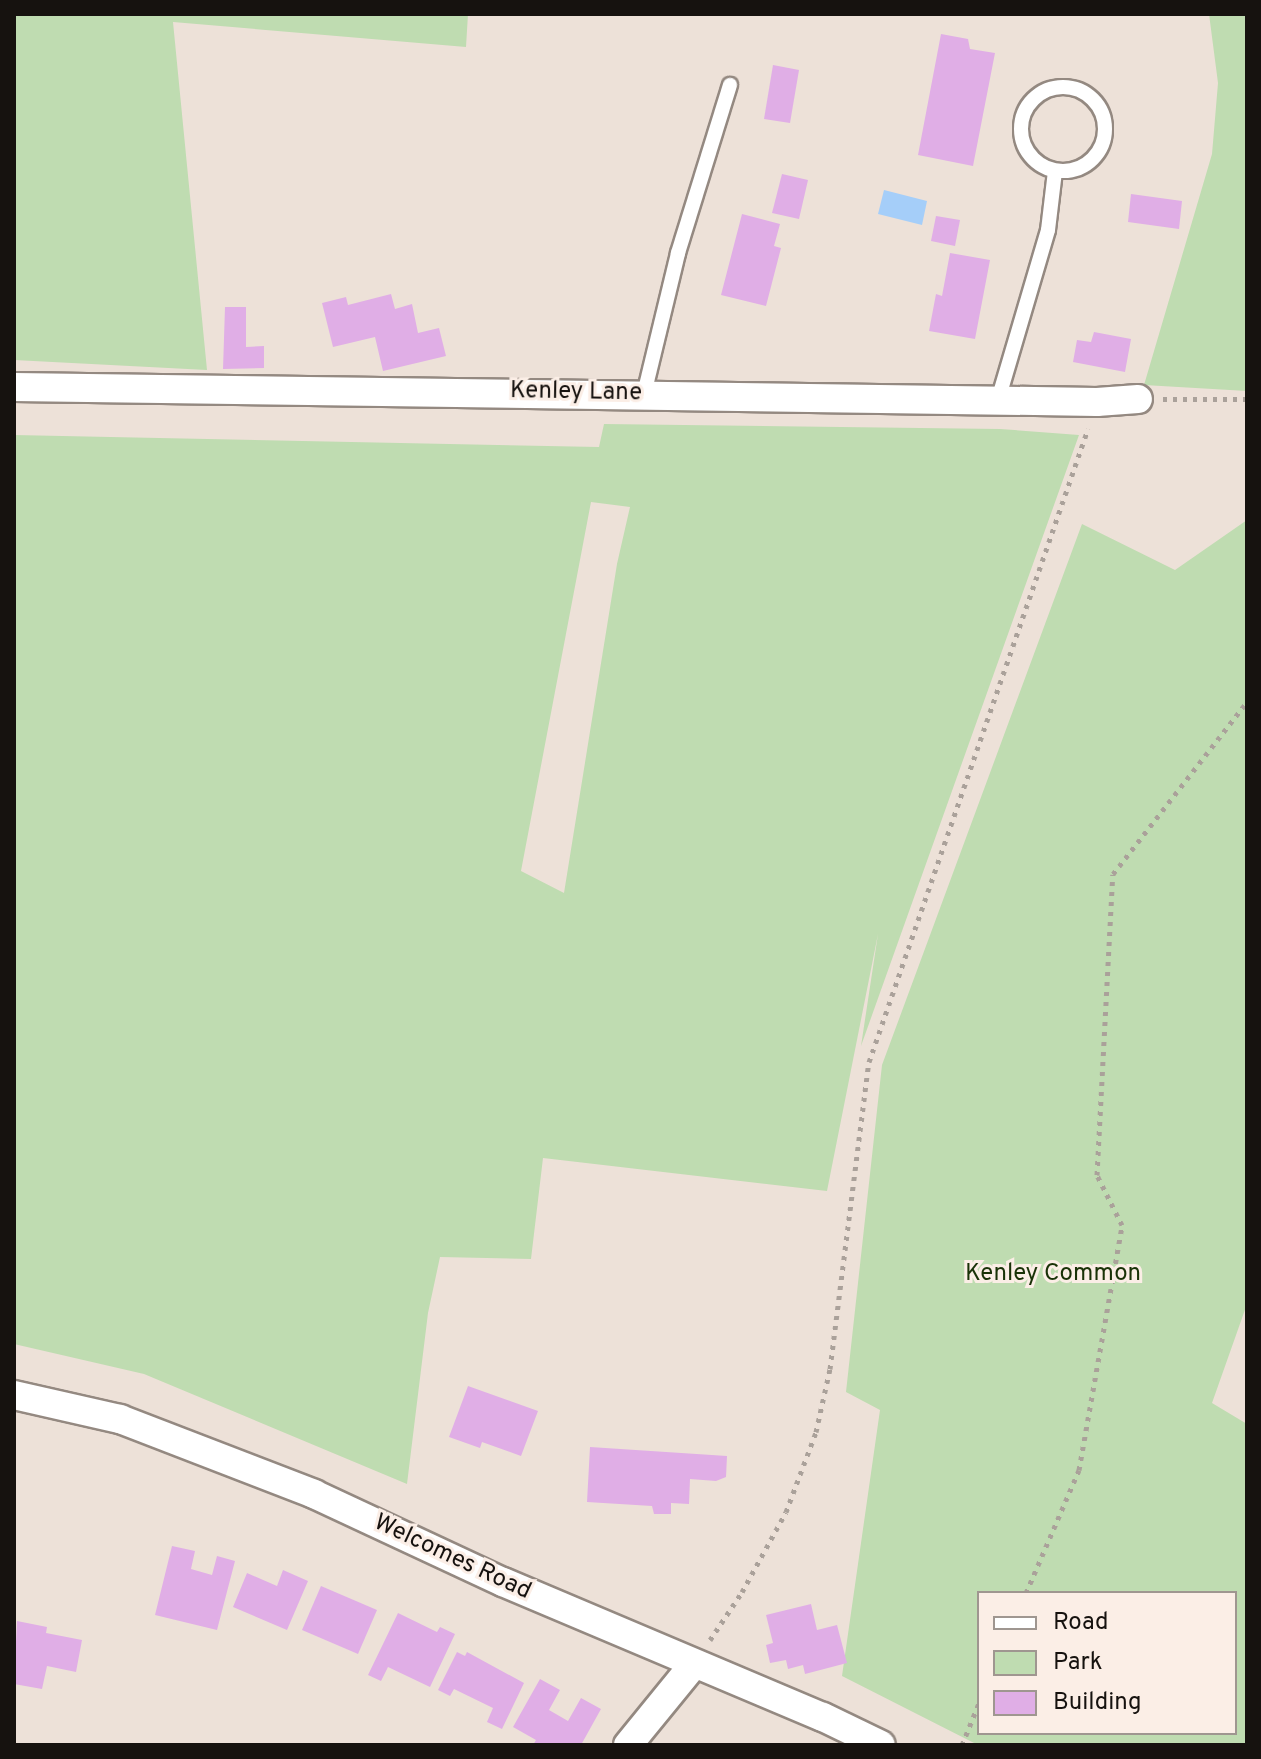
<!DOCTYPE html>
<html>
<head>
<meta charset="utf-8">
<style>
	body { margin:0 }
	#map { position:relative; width:1261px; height:1759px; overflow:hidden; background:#ede1d8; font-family:Overpass,sans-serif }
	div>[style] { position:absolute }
	.green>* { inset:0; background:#bfdcb1 }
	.water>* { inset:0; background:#a5cef9 }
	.building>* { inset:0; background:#e0aee6 }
	.path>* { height:5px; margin-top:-2.5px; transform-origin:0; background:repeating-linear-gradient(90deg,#aaa19a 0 4px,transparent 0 10px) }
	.roads { filter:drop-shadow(2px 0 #948981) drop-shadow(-2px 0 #948981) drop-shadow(0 2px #948981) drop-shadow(0 -2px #948981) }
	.service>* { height:14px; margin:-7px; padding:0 7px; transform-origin:7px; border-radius:7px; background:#fff }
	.service>.ring { margin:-7px; padding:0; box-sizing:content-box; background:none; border:14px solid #fff; border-radius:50% }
	.minor>* { height:28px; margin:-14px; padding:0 14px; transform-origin:14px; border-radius:14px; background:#fff }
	span { translate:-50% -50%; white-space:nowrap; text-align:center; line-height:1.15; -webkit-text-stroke:6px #fbeee6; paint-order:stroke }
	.street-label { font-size:24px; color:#16120f }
	.park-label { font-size:24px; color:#193207 }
	.frame { position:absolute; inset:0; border:16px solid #16120f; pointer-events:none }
	.legend { position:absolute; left:977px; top:1591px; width:260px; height:144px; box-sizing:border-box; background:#fbeee6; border:2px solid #9f9690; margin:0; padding:10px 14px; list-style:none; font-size:24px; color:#16120f }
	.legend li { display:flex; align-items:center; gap:16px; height:40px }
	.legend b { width:40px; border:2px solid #9f9690 }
</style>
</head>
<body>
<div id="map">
	<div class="green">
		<div style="clip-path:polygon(14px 14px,468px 14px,466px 47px,173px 22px,207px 370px,14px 360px)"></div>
		<div style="clip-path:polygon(1209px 14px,1247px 14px,1247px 391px,1144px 385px,1212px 154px,1218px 83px)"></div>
		<div style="clip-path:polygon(evenodd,604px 424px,1000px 429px,1079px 435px,861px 1046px,878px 934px,827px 1191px,543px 1158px,531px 1259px,440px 1257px,428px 1313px,407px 1484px,144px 1374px,14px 1344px,14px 435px,599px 447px,604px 424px,591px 502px,630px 507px,617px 564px,564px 893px,521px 871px,591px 502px)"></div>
		<div style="clip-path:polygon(evenodd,1247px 520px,1247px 1304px,1212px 1403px,1247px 1424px,1247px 1745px,978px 1745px,842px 1676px,880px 1410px,846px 1392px,882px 1065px,1082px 524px,1175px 570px,1247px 520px,979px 1593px,1235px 1593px,1235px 1733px,979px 1733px,979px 1593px)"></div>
	</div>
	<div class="water">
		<div style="clip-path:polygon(884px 190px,927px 201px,922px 225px,878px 214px)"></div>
	</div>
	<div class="building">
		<div style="clip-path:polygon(941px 34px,968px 39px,970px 49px,995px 53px,973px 166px,918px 155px)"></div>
		<div style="clip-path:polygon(773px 65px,799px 70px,790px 123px,764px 119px)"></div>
		<div style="clip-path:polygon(782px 174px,808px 180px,799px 219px,772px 213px)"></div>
		<div style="clip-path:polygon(1131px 194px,1182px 201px,1179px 229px,1128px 222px)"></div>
		<div style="clip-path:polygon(742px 214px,780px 224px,774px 246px,781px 248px,766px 306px,721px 295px)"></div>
		<div style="clip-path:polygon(936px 216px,960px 220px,955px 246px,931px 241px)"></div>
		<div style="clip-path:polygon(950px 253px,990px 260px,975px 339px,929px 331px,936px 294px,942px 296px)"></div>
		<div style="clip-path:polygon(391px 294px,395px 309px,412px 304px,418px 333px,439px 328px,446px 356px,383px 371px,375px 337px,333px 347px,322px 303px,346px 297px,348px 305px)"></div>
		<div style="clip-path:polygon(225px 307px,246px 307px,246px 347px,264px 346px,264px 368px,223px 369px)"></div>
		<div style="clip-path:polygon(1094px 332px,1131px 339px,1125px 372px,1073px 362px,1077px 340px,1091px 342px)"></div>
		<div style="clip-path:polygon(468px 1386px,538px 1411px,521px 1456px,482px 1442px,480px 1448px,449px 1437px)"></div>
		<div style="clip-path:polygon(590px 1447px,727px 1456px,726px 1477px,716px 1481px,690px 1479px,689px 1504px,671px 1503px,671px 1514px,654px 1514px,652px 1506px,587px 1502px)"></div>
		<div style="clip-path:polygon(172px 1546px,195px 1551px,191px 1569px,212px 1575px,217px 1556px,235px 1561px,217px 1630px,155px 1615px)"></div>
		<div style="clip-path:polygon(283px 1570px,308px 1581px,287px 1630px,233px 1607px,247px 1573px,277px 1586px)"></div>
		<div style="clip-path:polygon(321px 1586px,377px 1610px,358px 1654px,302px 1630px)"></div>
		<div style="clip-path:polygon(811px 1604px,817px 1630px,837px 1625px,847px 1663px,805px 1674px,803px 1665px,788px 1669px,786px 1660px,770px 1663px,766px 1645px,773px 1643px,766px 1615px)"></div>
		<div style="clip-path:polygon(398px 1613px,437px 1632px,440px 1627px,455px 1634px,430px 1687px,388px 1667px,381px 1681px,368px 1675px)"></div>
		<div style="clip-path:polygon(17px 1621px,47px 1627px,46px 1633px,82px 1640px,76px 1672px,47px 1666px,42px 1689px,14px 1684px)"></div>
		<div style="clip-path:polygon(457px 1652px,465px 1656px,467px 1652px,524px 1683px,502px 1729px,487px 1722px,493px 1708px,454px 1689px,450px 1696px,438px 1690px)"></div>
		<div style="clip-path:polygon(540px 1679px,560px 1690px,549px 1710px,568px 1721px,581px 1698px,601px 1709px,581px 1745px,533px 1745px,536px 1740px,513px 1727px)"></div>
	</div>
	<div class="path">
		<div style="left:1163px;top:399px;width:84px"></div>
		<div style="left:1026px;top:1593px;width:134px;rotate:-66.7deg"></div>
		<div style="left:1079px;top:1470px;width:249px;rotate:-80deg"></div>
		<div style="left:1122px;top:1225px;width:56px;rotate:-116.6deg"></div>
		<div style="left:1097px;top:1175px;width:301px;rotate:-87deg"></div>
		<div style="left:1113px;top:874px;width:218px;rotate:-52.1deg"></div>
		<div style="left:710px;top:1640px;width:58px;rotate:-56.3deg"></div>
		<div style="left:742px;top:1592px;width:91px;rotate:-61.2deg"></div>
		<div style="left:786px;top:1512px;width:85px;rotate:-69.4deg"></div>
		<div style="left:816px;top:1432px;width:65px;rotate:-77.5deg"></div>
		<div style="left:830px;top:1369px;width:309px;rotate:-82.8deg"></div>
		<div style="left:869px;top:1062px;width:670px;rotate:-70.92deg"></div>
		<div style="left:962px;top:1745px;width:45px;rotate:-68deg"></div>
	</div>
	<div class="roads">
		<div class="service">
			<div class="ring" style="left:1021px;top:87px;width:70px;height:70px"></div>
			<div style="left:644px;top:394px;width:145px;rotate:-76.4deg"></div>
			<div style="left:678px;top:253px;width:176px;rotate:-72.8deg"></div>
			<div style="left:998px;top:400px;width:177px;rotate:-73.6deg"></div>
			<div style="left:1048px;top:230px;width:59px;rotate:-83.2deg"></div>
		</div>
		<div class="minor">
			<div style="left:14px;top:387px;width:1083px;rotate:0.79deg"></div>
			<div style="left:1097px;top:402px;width:41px;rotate:-4.2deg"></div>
			<div style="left:14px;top:1395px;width:109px;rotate:12.8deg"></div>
			<div style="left:120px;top:1419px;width:208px;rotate:21.1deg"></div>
			<div style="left:314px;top:1494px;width:208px;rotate:25deg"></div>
			<div style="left:503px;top:1582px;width:347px;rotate:22.9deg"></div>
			<div style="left:823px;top:1717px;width:64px;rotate:25.8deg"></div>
			<div style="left:628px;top:1745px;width:104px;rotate:-50.8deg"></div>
		</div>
	</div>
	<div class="street-label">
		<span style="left:576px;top:393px;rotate:1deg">Kenley Lane</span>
		<span style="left:452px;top:1558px;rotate:25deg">Welcomes Road</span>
	</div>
	<div class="park-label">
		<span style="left:1053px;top:1275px">Kenley Common</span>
	</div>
	<div class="frame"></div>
	<ul class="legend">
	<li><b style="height:10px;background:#fff"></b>Road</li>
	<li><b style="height:22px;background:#bfdcb1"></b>Park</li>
	<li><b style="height:22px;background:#e0aee6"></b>Building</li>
	</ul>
</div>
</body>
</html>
